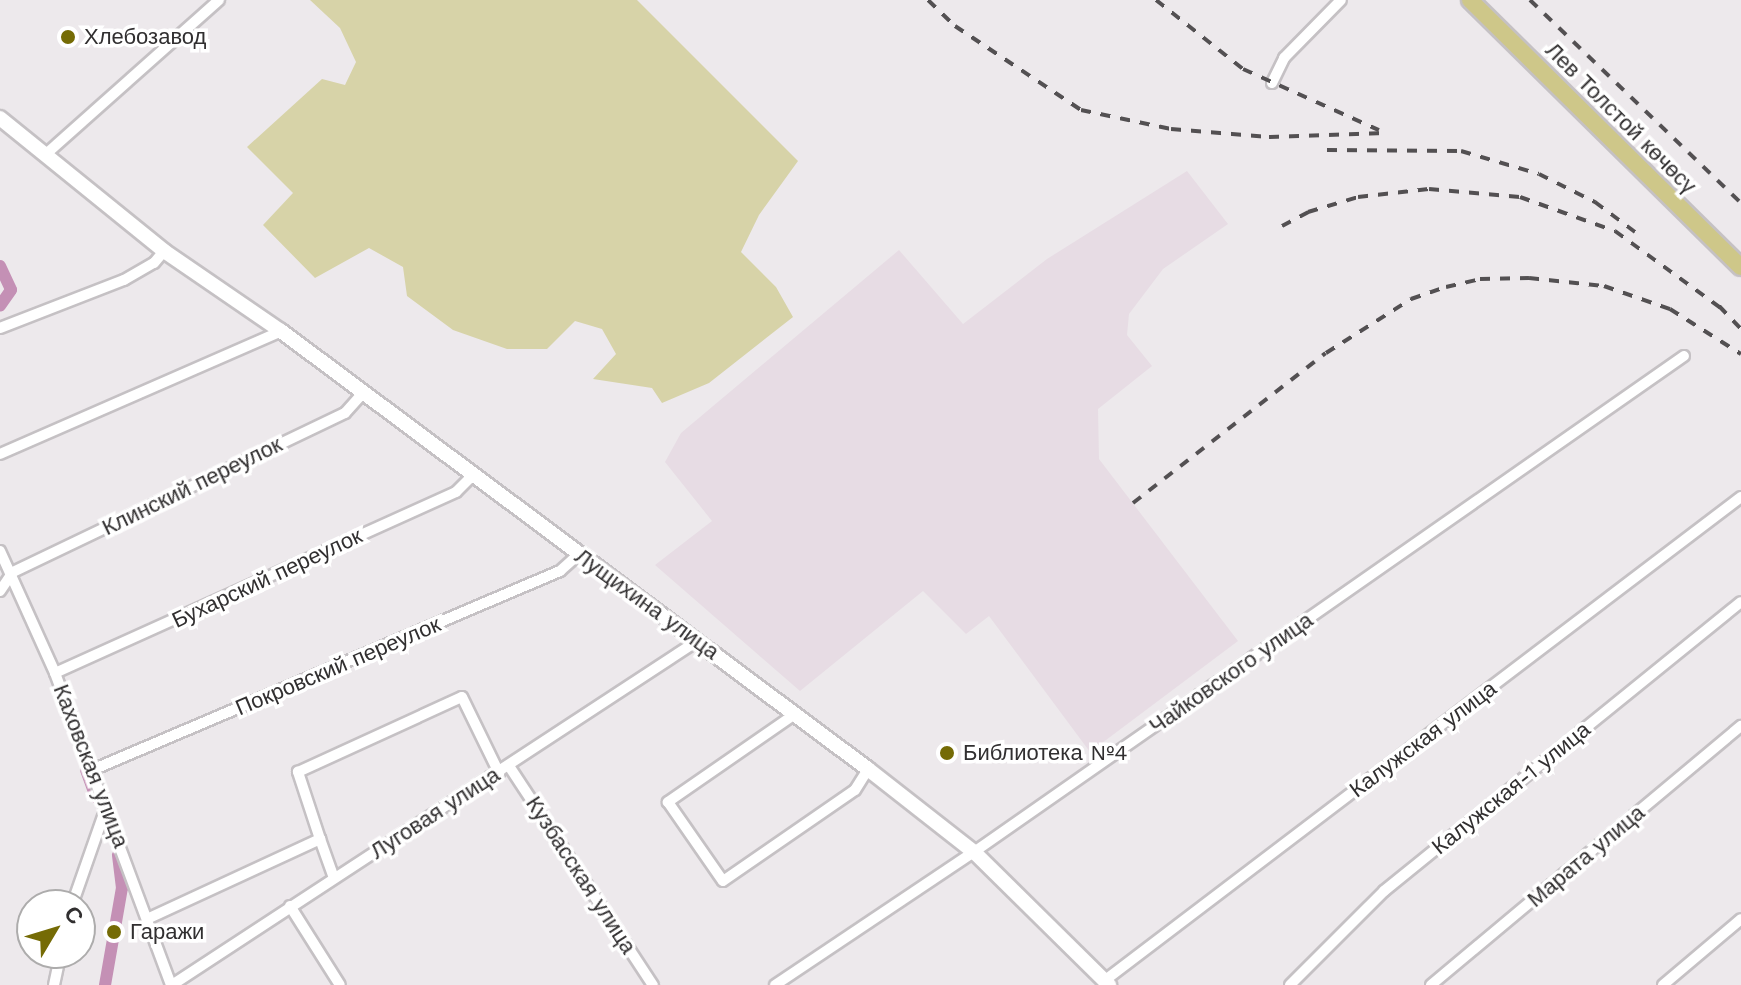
<!DOCTYPE html>
<html>
<head>
<meta charset="utf-8">
<style>
	body { margin:0 }
	#map { position:relative; width:1741px; height:985px; overflow:hidden; background:#ede9ec; font-family:"Work Sans",sans-serif }
	div>[style] { position:absolute }
	.built>* { inset:0; background:#e7dce4 }
	.green>* { inset:0; background:#d7d3a8 }
	.canal>* { height:12px; margin:-6px; padding:0 6px; transform-origin:6px; border-radius:6px; background:#c490b5 }
	.roads { filter:drop-shadow(2px 0 #c5c1c4) drop-shadow(-2px 0 #c5c1c4) drop-shadow(0 2px #c5c1c4) drop-shadow(0 -2px #c5c1c4) }
	.street>* { height:10px; margin:-5px; padding:0 5px; transform-origin:5px; border-radius:5px; background:#fff }
	.secondary>* { height:14px; margin:-7px; padding:0 7px; transform-origin:7px; border-radius:7px; background:#fff }
	.primary>* { height:16px; margin:-8px; padding:0 8px; transform-origin:8px; border-radius:8px; background:#cec789 }
	.rail>* { height:4px; margin-top:-2px; transform-origin:0; background:repeating-linear-gradient(90deg,#535052 0 10px,transparent 0 20px) }
	.dots>* { width:22px; height:22px; translate:-50% -50%; box-sizing:border-box; border:4px solid #fff; border-radius:50% }
	span { translate:-50% -50%; white-space:nowrap; text-align:center; line-height:1.15; -webkit-text-stroke:7px #fff; paint-order:stroke }
	.poi-label { font-size:22px; color:#312f30 }
	.left { translate:0 -50%; text-align:left }
	.street-label { font-size:22px; color:#312f30 }
	.north { position:absolute; left:16px; top:889px; width:80px; height:80px; box-sizing:border-box; background:#fff; border:2px solid #adacac; border-radius:50%; rotate:52deg; font-size:22px; font-weight:700; line-height:32px; text-align:center; color:#312f30 }
	.north::after { content:''; display:block; margin:auto; width:28px; height:36px; background:#756b05; clip-path:polygon(50% 0,100% 100%,50% 72%,0 100%) }
</style>
</head>
<body>
<div id="map">
	<div class="built">
		<div style="clip-path:polygon(1187px 171px,1228px 224px,1163px 269px,1129px 314px,1127px 335px,1152px 366px,1098px 409px,1099px 459px,1238px 641px,1090px 752px,989px 616px,966px 634px,923px 591px,800px 691px,655px 565px,712px 521px,665px 462px,681px 433px,899px 250px,963px 324px,1047px 259px)"></div>
	</div>
	<div class="green">
		<div style="clip-path:polygon(310px 0,637px 0,798px 161px,759px 215px,741px 252px,776px 287px,793px 317px,709px 383px,662px 403px,652px 388px,593px 379px,616px 354px,602px 329px,575px 321px,547px 349px,507px 349px,453px 330px,407px 296px,403px 267px,369px 248px,315px 278px,263px 225px,293px 193px,247px 147px,322px 79px,345px 85px,356px 62px,340px 28px)"></div>
	</div>
	<div class="canal">
		<div style="left:0;top:266px;width:26px;rotate:65deg"></div>
		<div style="left:11px;top:290px;width:19px;rotate:125deg"></div>
		<div style="left:86px;top:770px;width:29px;rotate:70deg"></div>
		<div style="left:105px;top:985px;width:98px;rotate:-80.1deg"></div>
		<div style="left:122px;top:888px;width:33px;rotate:-97deg"></div>
	</div>
	<div class="roads">
		<div class="street">
			<div style="left:1272px;top:83px;width:28px;rotate:-64deg"></div>
			<div style="left:1284px;top:58px;width:81px;rotate:-45.5deg"></div>
			<div style="left:45px;top:155px;width:233px;rotate:-41.7deg"></div>
			<div style="left:0;top:328px;width:133px;rotate:-21.2deg"></div>
			<div style="left:124px;top:280px;width:34px;rotate:-30deg"></div>
			<div style="left:154px;top:263px;width:16px;rotate:-50deg"></div>
			<div style="left:0;top:454px;width:307px;rotate:-23.6deg"></div>
			<div style="left:0;top:551px;width:134px;rotate:65.7deg"></div>
			<div style="left:55px;top:673px;width:333px;rotate:69.6deg"></div>
			<div style="left:0;top:591px;width:23px;rotate:-56deg"></div>
			<div style="left:13px;top:572px;width:368px;rotate:-25.6deg"></div>
			<div style="left:345px;top:413px;width:28px;rotate:-48deg"></div>
			<div style="left:55px;top:673px;width:440px;rotate:-24.3deg"></div>
			<div style="left:456px;top:492px;width:24px;rotate:-45deg"></div>
			<div style="left:795px;top:714px;width:155px;rotate:145.3deg"></div>
			<div style="left:668px;top:802px;width:96px;rotate:55.2deg"></div>
			<div style="left:723px;top:881px;width:160px;rotate:-34.6deg"></div>
			<div style="left:855px;top:790px;width:25px;rotate:-58deg"></div>
			<div style="left:509px;top:766px;width:262px;rotate:56.7deg"></div>
			<div style="left:92px;top:770px;width:509px;rotate:-23.04deg"></div>
			<div style="left:560px;top:571px;width:25px;rotate:-42deg"></div>
			<div style="left:320px;top:839px;width:41px;rotate:70.3deg"></div>
			<div style="left:72px;top:905px;width:106px;rotate:-70.7deg"></div>
			<div style="left:290px;top:906px;width:93px;rotate:57.7deg"></div>
			<div style="left:147px;top:919px;width:191px;rotate:-24.8deg"></div>
			<div style="left:320px;top:839px;width:71px;rotate:-108.2deg"></div>
			<div style="left:298px;top:772px;width:180px;rotate:-24.6deg"></div>
			<div style="left:462px;top:697px;width:85px;rotate:64deg"></div>
			<div style="left:1104px;top:981px;width:800px;rotate:-37.23deg"></div>
			<div style="left:54px;top:985px;width:33px;rotate:-78deg"></div>
			<div style="left:172px;top:985px;width:628px;rotate:-33.23deg"></div>
			<div style="left:775px;top:985px;width:239px;rotate:-33.8deg"></div>
			<div style="left:974px;top:852px;width:866px;rotate:-34.94deg"></div>
			<div style="left:1290px;top:985px;width:133px;rotate:-45deg"></div>
			<div style="left:1384px;top:891px;width:459px;rotate:-39deg"></div>
			<div style="left:1431px;top:985px;width:404px;rotate:-39.9deg"></div>
			<div style="left:1663px;top:985px;width:102px;rotate:-40.2deg"></div>
		</div>
		<div class="secondary">
			<div style="left:0;top:118px;width:211px;rotate:39deg"></div>
			<div style="left:164px;top:251px;width:142px;rotate:34.4deg"></div>
			<div style="left:281px;top:331px;width:732px;rotate:36.73deg"></div>
			<div style="left:868px;top:769px;width:135px;rotate:38.1deg"></div>
			<div style="left:974px;top:852px;width:190px;rotate:44.6deg"></div>
		</div>
		<div class="primary">
			<div style="left:1470px;top:0;width:380px;rotate:44.6deg"></div>
		</div>
	</div>
	<div class="rail">
		<div style="left:928px;top:0;width:37px;rotate:44deg"></div>
		<div style="left:955px;top:26px;width:151px;rotate:33.7deg"></div>
		<div style="left:1081px;top:110px;width:92px;rotate:11.9deg"></div>
		<div style="left:1171px;top:129px;width:98px;rotate:4.7deg"></div>
		<div style="left:1269px;top:137px;width:116px;rotate:-2deg"></div>
		<div style="left:1156px;top:0;width:111px;rotate:38.4deg"></div>
		<div style="left:1243px;top:69px;width:149px;rotate:24.2deg"></div>
		<div style="left:1530px;top:0;width:293px;rotate:43.9deg"></div>
		<div style="left:1327px;top:150px;width:134px;rotate:0.4deg"></div>
		<div style="left:1461px;top:151px;width:81px;rotate:16.4deg"></div>
		<div style="left:1539px;top:174px;width:63px;rotate:26.6deg"></div>
		<div style="left:1595px;top:202px;width:50px;rotate:36.9deg"></div>
		<div style="left:1282px;top:226px;width:30px;rotate:-28deg"></div>
		<div style="left:1308px;top:212px;width:52px;rotate:-16.7deg"></div>
		<div style="left:1358px;top:197px;width:71px;rotate:-6.4deg"></div>
		<div style="left:1429px;top:189px;width:91px;rotate:5deg"></div>
		<div style="left:1520px;top:197px;width:101px;rotate:19.7deg"></div>
		<div style="left:1615px;top:231px;width:137px;rotate:36.1deg"></div>
		<div style="left:1719px;top:306px;width:32px;rotate:46deg"></div>
		<div style="left:1133px;top:503px;width:244px;rotate:-37.9deg"></div>
		<div style="left:1326px;top:353px;width:101px;rotate:-32.4deg"></div>
		<div style="left:1411px;top:299px;width:37px;rotate:-19deg"></div>
		<div style="left:1446px;top:287px;width:35px;rotate:-13deg"></div>
		<div style="left:1480px;top:279px;width:49px;rotate:-1.2deg"></div>
		<div style="left:1529px;top:278px;width:75px;rotate:6.1deg"></div>
		<div style="left:1604px;top:286px;width:70px;rotate:19.2deg"></div>
		<div style="left:1670px;top:309px;width:84px;rotate:32.4deg"></div>
	</div>
	<div class="dots">
		<div style="left:68px;top:37px;background:#756b05"></div>
		<div style="left:947px;top:753px;background:#756b05"></div>
		<div style="left:114px;top:932px;background:#756b05"></div>
	</div>
	<div class="poi-label">
		<span class="left" style="left:84px;top:37px">Хлебозавод</span>
		<span class="left" style="left:963px;top:753px">Библиотека №4</span>
		<span class="left" style="left:130px;top:932px">Гаражи</span>
	</div>
	<div class="street-label">
		<span style="left:1621px;top:118px;rotate:45deg">Лев Толстой көчөсү</span>
		<span style="left:192px;top:486px;rotate:-26deg">Клинский переулок</span>
		<span style="left:267px;top:578px;rotate:-25deg">Бухарский переулок</span>
		<span style="left:647px;top:604px;rotate:36deg">Лущихина улица</span>
		<span style="left:338px;top:666px;rotate:-23deg">Покровский переулок</span>
		<span style="left:1231px;top:673px;rotate:-35deg">Чайковского улица</span>
		<span style="left:1423px;top:739px;rotate:-37deg">Калужская улица</span>
		<span style="left:91px;top:766px;rotate:69deg">Каховская улица</span>
		<span style="left:1511px;top:788px;rotate:-39deg">Калужская-1 улица</span>
		<span style="left:435px;top:813px;rotate:-33deg">Луговая улица</span>
		<span style="left:1586px;top:856px;rotate:-40deg">Марата улица</span>
		<span style="left:581px;top:875px;rotate:57deg">Кузбасская улица</span>
	</div>
	<div class="north">С</div>
</div>
</body>
</html>
